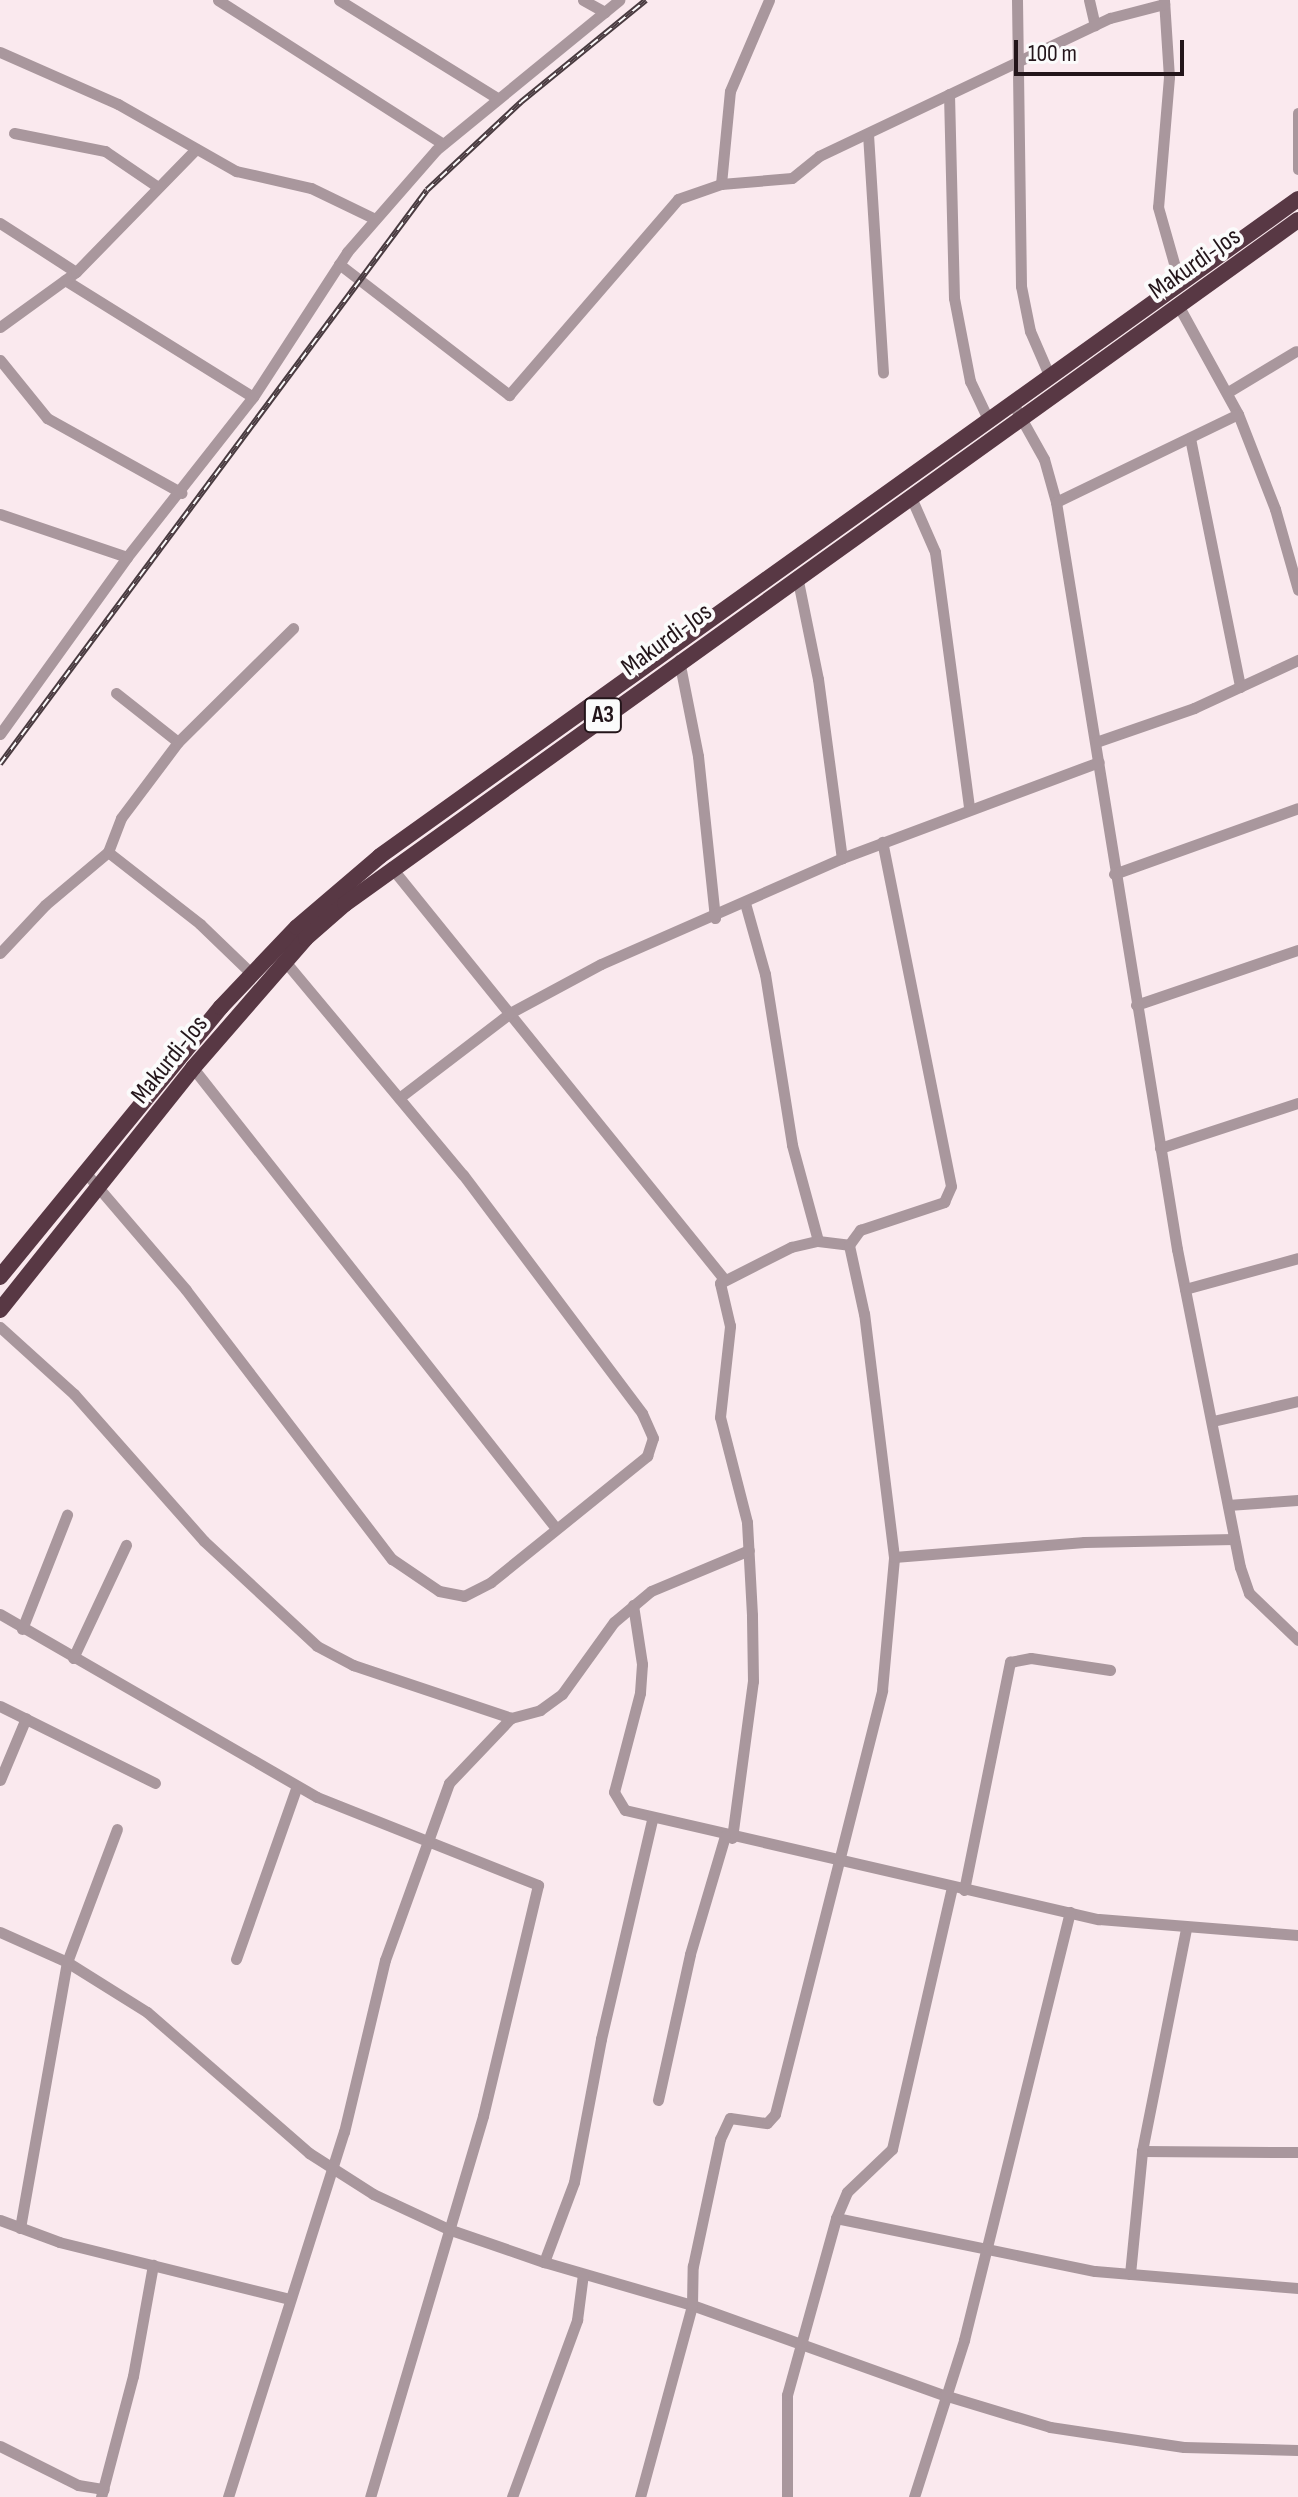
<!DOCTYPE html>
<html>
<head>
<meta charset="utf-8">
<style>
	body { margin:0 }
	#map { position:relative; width:1298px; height:2497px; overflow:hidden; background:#fae9ee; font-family:"Sofia Sans Condensed",sans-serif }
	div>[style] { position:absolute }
	.minor>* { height:11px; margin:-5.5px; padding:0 5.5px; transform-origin:5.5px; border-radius:5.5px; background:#a9979d }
	.highway>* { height:16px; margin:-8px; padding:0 8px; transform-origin:8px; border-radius:8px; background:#583844 }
	.rail>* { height:6px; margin-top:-3px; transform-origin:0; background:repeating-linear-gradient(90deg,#fbfbfb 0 9px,#493b40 0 18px); box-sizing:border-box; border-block:2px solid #493b40 }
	span { translate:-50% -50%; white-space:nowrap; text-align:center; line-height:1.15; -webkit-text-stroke:8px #fbfbfb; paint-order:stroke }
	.shield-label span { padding:2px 6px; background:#fbfbfb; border:2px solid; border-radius:6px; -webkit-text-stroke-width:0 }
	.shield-label { font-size:24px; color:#23151a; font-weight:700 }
	.street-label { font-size:26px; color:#23151a }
	.scale { position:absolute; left:1014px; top:40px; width:170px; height:36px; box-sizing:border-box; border:4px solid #23151a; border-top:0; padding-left:10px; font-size:24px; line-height:28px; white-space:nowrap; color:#23151a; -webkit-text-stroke:6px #fbfbfb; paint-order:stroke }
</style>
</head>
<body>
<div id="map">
	<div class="minor">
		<div style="left:218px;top:0;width:267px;rotate:32.6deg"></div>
		<div style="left:339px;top:0;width:186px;rotate:31.8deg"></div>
		<div style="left:583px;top:0;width:25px;rotate:29deg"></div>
		<div style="left:1017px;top:0;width:286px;rotate:89.2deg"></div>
		<div style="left:1021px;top:286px;width:46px;rotate:78.7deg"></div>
		<div style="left:1030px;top:331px;width:48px;rotate:66.6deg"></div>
		<div style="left:1089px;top:0;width:26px;rotate:77deg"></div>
		<div style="left:1164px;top:0;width:77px;rotate:86.3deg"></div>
		<div style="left:1169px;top:77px;width:130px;rotate:94.8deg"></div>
		<div style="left:1158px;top:207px;width:80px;rotate:74.1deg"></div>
		<div style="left:0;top:52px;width:129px;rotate:23.8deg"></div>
		<div style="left:118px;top:104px;width:136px;rotate:29.6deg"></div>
		<div style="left:236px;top:171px;width:77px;rotate:12.8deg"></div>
		<div style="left:311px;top:188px;width:71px;rotate:25.8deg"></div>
		<div style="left:949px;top:94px;width:204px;rotate:88.6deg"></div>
		<div style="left:954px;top:298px;width:85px;rotate:79.1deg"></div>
		<div style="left:970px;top:381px;width:42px;rotate:64.7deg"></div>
		<div style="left:1298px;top:113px;width:56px;rotate:90deg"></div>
		<div style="left:14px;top:133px;width:93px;rotate:11.2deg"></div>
		<div style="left:105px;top:151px;width:64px;rotate:34.2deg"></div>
		<div style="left:868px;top:134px;width:239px;rotate:86.4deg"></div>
		<div style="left:721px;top:184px;width:93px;rotate:-84.5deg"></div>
		<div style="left:730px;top:91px;width:99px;rotate:-66.8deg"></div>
		<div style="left:0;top:223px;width:90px;rotate:32.8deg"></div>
		<div style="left:339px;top:264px;width:215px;rotate:37.6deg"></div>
		<div style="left:509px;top:395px;width:259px;rotate:-49.2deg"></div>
		<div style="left:678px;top:199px;width:46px;rotate:-19.2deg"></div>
		<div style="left:721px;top:184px;width:71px;rotate:-4.8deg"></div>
		<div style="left:792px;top:178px;width:35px;rotate:-39deg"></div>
		<div style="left:819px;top:156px;width:322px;rotate:-25.4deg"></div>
		<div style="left:1110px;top:18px;width:56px;rotate:-14.5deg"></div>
		<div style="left:65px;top:280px;width:221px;rotate:31.9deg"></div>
		<div style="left:1178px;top:305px;width:124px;rotate:61.2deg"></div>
		<div style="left:1238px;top:414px;width:102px;rotate:68.7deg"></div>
		<div style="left:1275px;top:509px;width:84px;rotate:74.1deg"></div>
		<div style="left:0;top:327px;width:94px;rotate:-35.9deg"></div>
		<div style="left:76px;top:272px;width:172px;rotate:-45.7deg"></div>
		<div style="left:0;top:360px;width:75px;rotate:51deg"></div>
		<div style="left:47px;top:418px;width:154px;rotate:29.1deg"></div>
		<div style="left:1228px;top:392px;width:79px;rotate:-31.1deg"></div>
		<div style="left:1012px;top:402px;width:65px;rotate:60.7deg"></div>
		<div style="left:1044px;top:459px;width:45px;rotate:74.4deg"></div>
		<div style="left:1056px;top:502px;width:757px;rotate:80.8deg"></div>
		<div style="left:1177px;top:1249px;width:324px;rotate:78.8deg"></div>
		<div style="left:1240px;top:1567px;width:28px;rotate:71deg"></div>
		<div style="left:1249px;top:1593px;width:68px;rotate:43.8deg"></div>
		<div style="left:1190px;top:438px;width:254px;rotate:78.6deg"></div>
		<div style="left:910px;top:495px;width:62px;rotate:66.3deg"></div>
		<div style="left:935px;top:552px;width:258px;rotate:82.4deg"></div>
		<div style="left:1056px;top:502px;width:202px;rotate:-25.8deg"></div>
		<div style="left:0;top:514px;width:134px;rotate:18.7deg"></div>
		<div style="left:797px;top:576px;width:105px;rotate:78.5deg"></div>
		<div style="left:818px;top:679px;width:181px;rotate:82.4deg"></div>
		<div style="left:679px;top:660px;width:98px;rotate:78.8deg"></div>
		<div style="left:698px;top:756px;width:163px;rotate:84deg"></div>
		<div style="left:116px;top:693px;width:79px;rotate:38.3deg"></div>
		<div style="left:0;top:734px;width:218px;rotate:-54.3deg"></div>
		<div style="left:127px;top:557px;width:204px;rotate:-51.8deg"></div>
		<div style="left:253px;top:397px;width:173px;rotate:-57deg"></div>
		<div style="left:347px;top:252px;width:135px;rotate:-48.9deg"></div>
		<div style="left:436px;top:150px;width:237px;rotate:-39.3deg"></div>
		<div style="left:1096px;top:742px;width:104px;rotate:-19.1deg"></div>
		<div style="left:1194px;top:708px;width:115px;rotate:-24.8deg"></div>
		<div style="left:108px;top:852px;width:117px;rotate:38deg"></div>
		<div style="left:200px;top:924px;width:72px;rotate:43.9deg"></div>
		<div style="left:391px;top:867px;width:530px;rotate:51.05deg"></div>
		<div style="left:1114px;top:874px;width:195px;rotate:-19.7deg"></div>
		<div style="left:745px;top:903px;width:74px;rotate:74.3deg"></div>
		<div style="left:765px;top:974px;width:173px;rotate:81deg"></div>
		<div style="left:792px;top:1145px;width:99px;rotate:74.8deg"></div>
		<div style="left:0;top:953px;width:66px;rotate:-46.8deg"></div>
		<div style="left:45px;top:905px;width:82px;rotate:-40.1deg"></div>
		<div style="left:108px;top:852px;width:36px;rotate:-69deg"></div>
		<div style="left:121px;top:818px;width:95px;rotate:-53.1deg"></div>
		<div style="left:178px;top:742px;width:162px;rotate:-44.7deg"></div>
		<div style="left:1136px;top:1005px;width:171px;rotate:-18.8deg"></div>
		<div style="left:193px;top:1068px;width:585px;rotate:51.74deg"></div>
		<div style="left:399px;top:1098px;width:140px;rotate:-37.4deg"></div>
		<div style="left:510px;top:1013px;width:103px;rotate:-28.3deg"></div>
		<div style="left:601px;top:964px;width:263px;rotate:-23.7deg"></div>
		<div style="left:842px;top:858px;width:274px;rotate:-20.5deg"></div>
		<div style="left:1160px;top:1148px;width:145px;rotate:-18.1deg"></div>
		<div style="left:85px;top:1172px;width:155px;rotate:49.4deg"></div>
		<div style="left:186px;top:1290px;width:339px;rotate:52.6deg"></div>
		<div style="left:392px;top:1559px;width:57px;rotate:34.2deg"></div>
		<div style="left:439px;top:1591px;width:25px;rotate:11deg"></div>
		<div style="left:464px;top:1596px;width:30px;rotate:-27deg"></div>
		<div style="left:491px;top:1582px;width:201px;rotate:-38.9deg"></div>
		<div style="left:647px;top:1456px;width:19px;rotate:-72deg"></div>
		<div style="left:653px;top:1438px;width:27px;rotate:-114deg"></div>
		<div style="left:642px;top:1413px;width:298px;rotate:-126.9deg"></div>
		<div style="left:463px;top:1175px;width:278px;rotate:-129.8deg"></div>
		<div style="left:1185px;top:1289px;width:117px;rotate:-15.3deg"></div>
		<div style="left:0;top:1327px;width:100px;rotate:42.2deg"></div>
		<div style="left:74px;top:1394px;width:196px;rotate:48.5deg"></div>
		<div style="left:204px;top:1541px;width:154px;rotate:42.9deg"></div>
		<div style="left:317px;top:1646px;width:41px;rotate:27.8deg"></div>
		<div style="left:353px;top:1665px;width:167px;rotate:18.5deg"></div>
		<div style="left:1213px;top:1421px;width:87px;rotate:-13.2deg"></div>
		<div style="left:1228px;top:1505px;width:70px;rotate:-4.1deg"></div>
		<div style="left:894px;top:1557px;width:191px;rotate:-4.5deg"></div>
		<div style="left:1084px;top:1542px;width:150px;rotate:-1.1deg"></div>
		<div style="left:633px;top:1605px;width:60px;rotate:81.3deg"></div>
		<div style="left:642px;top:1664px;width:29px;rotate:94deg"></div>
		<div style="left:640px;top:1693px;width:102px;rotate:104.7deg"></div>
		<div style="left:614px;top:1792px;width:21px;rotate:59deg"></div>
		<div style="left:625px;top:1810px;width:486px;rotate:13deg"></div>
		<div style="left:1099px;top:1919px;width:200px;rotate:4.6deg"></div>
		<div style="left:0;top:1614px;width:366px;rotate:30deg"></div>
		<div style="left:317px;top:1797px;width:238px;rotate:21.7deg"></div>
		<div style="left:538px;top:1885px;width:237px;rotate:103.4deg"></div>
		<div style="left:483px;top:2116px;width:397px;rotate:106.5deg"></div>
		<div style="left:22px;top:1629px;width:123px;rotate:-68.5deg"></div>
		<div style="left:73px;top:1658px;width:125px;rotate:-64.9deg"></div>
		<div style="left:0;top:1706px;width:173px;rotate:26.4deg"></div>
		<div style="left:0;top:1780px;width:67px;rotate:-67.2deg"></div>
		<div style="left:732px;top:1838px;width:158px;rotate:-82.4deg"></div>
		<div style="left:753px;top:1681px;width:66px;rotate:-90.9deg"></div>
		<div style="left:752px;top:1615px;width:93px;rotate:-93.1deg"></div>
		<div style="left:747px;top:1522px;width:108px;rotate:-104.4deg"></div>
		<div style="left:720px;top:1417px;width:92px;rotate:-83.7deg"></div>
		<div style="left:730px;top:1326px;width:44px;rotate:-103.1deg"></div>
		<div style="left:720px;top:1283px;width:80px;rotate:-26.9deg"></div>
		<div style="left:791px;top:1247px;width:28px;rotate:-13deg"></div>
		<div style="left:818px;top:1241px;width:31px;rotate:7deg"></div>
		<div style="left:952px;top:1887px;width:269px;rotate:102.9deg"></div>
		<div style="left:892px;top:2149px;width:62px;rotate:136.3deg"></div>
		<div style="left:847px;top:2192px;width:28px;rotate:113deg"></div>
		<div style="left:836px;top:2218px;width:264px;rotate:11.6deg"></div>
		<div style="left:1095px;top:2271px;width:204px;rotate:4.8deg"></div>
		<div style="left:964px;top:1890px;width:233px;rotate:-78.6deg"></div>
		<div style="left:1010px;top:1662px;width:21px;rotate:-11deg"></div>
		<div style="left:1031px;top:1658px;width:80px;rotate:8.6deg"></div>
		<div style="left:0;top:1932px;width:73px;rotate:24.1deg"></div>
		<div style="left:67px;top:1962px;width:94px;rotate:32deg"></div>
		<div style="left:147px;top:2012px;width:215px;rotate:41deg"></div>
		<div style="left:309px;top:2153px;width:76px;rotate:32.6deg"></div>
		<div style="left:373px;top:2194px;width:83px;rotate:25deg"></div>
		<div style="left:448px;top:2229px;width:102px;rotate:19deg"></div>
		<div style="left:544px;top:2262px;width:85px;rotate:-69.4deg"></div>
		<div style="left:574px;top:2182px;width:146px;rotate:-79.3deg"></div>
		<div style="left:601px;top:2039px;width:226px;rotate:-76.9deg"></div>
		<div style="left:236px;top:1959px;width:183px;rotate:-70.6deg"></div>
		<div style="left:658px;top:2100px;width:149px;rotate:-77.6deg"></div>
		<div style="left:690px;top:1954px;width:123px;rotate:-73.5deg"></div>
		<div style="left:1142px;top:2151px;width:156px;rotate:0.4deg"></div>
		<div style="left:0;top:2220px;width:63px;rotate:20.4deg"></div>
		<div style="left:59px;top:2242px;width:237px;rotate:13.9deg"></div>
		<div style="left:20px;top:2228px;width:270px;rotate:-80deg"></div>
		<div style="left:67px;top:1962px;width:142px;rotate:-69.4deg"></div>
		<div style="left:544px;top:2262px;width:154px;rotate:16.2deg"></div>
		<div style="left:692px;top:2305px;width:268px;rotate:19.7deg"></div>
		<div style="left:944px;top:2395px;width:111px;rotate:16.8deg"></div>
		<div style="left:1050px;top:2427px;width:135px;rotate:8.5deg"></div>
		<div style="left:1184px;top:2447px;width:114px;rotate:1.5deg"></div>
		<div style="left:1130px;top:2274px;width:124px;rotate:-84.4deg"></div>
		<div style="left:1142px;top:2151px;width:227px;rotate:-78.8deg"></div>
		<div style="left:0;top:2446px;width:87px;rotate:26.6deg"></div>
		<div style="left:78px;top:2485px;width:26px;rotate:9deg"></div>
		<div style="left:101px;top:2497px;width:125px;rotate:-75.2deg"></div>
		<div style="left:133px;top:2376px;width:113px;rotate:-79.8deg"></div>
		<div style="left:228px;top:2497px;width:383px;rotate:-72.4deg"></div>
		<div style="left:344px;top:2132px;width:177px;rotate:-76.6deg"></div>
		<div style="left:385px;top:1960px;width:188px;rotate:-70.1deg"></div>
		<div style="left:449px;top:1783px;width:90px;rotate:-46.4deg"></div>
		<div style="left:511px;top:1718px;width:30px;rotate:-15deg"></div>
		<div style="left:540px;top:1710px;width:27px;rotate:-36deg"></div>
		<div style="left:562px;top:1694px;width:89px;rotate:-54.2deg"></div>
		<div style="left:614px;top:1622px;width:48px;rotate:-40deg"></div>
		<div style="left:651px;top:1591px;width:106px;rotate:-22.7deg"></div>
		<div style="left:512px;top:2497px;width:189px;rotate:-69.8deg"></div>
		<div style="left:577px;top:2320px;width:46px;rotate:-82.6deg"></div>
		<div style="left:640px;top:2497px;width:199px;rotate:-74.8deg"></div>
		<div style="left:692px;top:2305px;width:39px;rotate:-89deg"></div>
		<div style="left:693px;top:2266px;width:130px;rotate:-78deg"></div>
		<div style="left:720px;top:2139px;width:23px;rotate:-65deg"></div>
		<div style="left:730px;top:2118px;width:37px;rotate:8deg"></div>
		<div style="left:767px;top:2123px;width:12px;rotate:-48deg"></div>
		<div style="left:775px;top:2114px;width:437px;rotate:-75.8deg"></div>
		<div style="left:882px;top:1690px;width:134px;rotate:-84.8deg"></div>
		<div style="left:894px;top:1557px;width:245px;rotate:-97deg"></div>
		<div style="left:864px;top:1314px;width:71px;rotate:-102.3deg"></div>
		<div style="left:849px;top:1245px;width:19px;rotate:-54deg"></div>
		<div style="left:860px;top:1230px;width:89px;rotate:-18.4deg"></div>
		<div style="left:944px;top:1202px;width:17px;rotate:-66deg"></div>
		<div style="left:951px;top:1186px;width:351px;rotate:-101.3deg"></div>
		<div style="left:787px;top:2497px;width:102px;rotate:-90deg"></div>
		<div style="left:787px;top:2395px;width:184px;rotate:-74.5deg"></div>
		<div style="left:914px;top:2497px;width:165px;rotate:-72.3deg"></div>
		<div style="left:964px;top:2340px;width:441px;rotate:-76.1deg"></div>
	</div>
	<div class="highway">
		<div style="left:0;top:1277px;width:349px;rotate:-50.7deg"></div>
		<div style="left:221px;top:1007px;width:110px;rotate:-46.5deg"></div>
		<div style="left:297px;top:927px;width:109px;rotate:-40.5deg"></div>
		<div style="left:380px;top:856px;width:1129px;rotate:-35.59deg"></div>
		<div style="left:0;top:1310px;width:310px;rotate:-51.4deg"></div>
		<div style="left:193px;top:1068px;width:172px;rotate:-49deg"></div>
		<div style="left:306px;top:938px;width:52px;rotate:-41.1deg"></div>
		<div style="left:345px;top:904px;width:1173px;rotate:-35.67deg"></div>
	</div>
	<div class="rail">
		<div style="left:0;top:764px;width:715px;rotate:-53.35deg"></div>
		<div style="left:427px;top:190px;width:129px;rotate:-43.1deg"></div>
		<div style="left:521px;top:102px;width:161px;rotate:-39.2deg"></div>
	</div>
	<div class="shield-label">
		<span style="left:603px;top:715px">A3</span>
	</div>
	<div class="street-label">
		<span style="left:1195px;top:264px;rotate:-35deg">Makurdi-Jos</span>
		<span style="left:667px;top:640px;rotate:-36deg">Makurdi-Jos</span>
		<span style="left:170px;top:1060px;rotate:-51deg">Makurdi-Jos</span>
	</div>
	<div class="scale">100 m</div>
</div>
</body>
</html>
